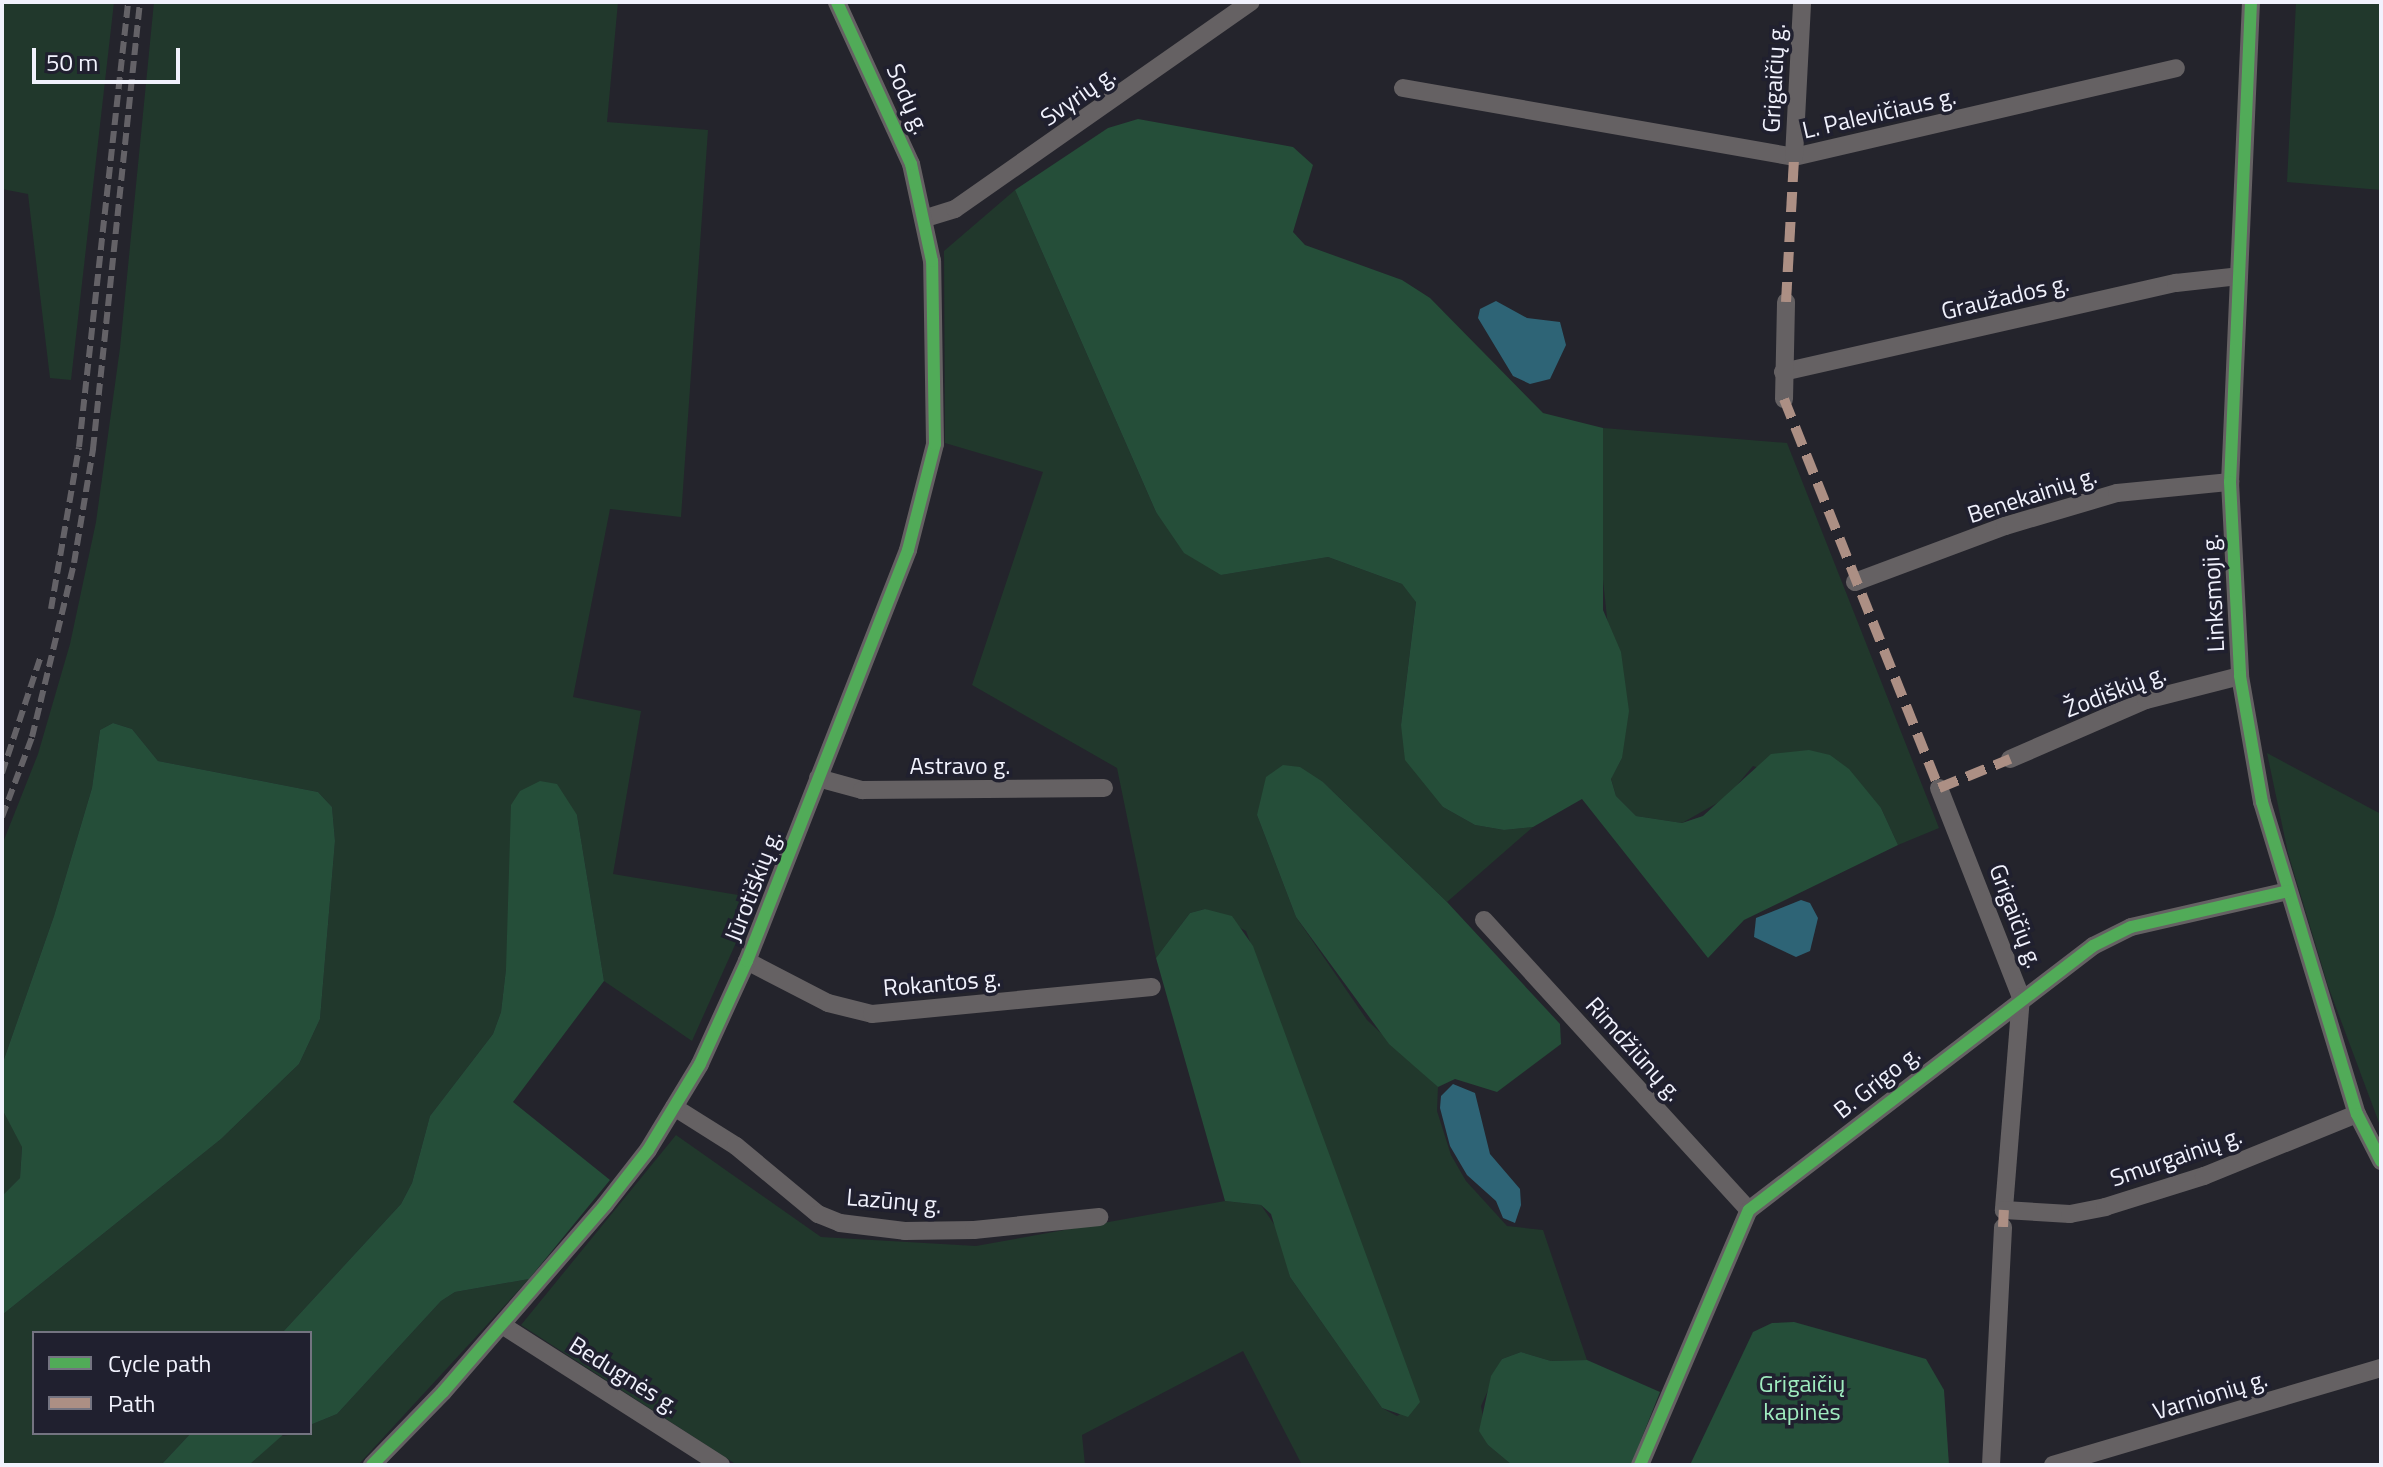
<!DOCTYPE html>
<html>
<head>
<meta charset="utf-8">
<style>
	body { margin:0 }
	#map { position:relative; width:2383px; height:1467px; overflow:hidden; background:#24242c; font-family:"Titillium Web",sans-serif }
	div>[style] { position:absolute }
	.green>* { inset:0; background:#21382c }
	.forest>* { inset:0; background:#254e39 }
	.water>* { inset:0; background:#2e6476 }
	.street>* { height:18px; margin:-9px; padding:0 9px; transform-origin:9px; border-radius:9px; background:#656163 }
	.rail>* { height:6px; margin-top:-3px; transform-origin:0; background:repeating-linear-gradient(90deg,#646267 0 12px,transparent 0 18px) }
	.quiet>* { height:10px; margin-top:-5px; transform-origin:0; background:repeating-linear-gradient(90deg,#ac8f84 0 20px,transparent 0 30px) }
	.cycleway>* { height:12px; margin:-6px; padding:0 6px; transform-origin:6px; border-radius:6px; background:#51ab58 }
	span { translate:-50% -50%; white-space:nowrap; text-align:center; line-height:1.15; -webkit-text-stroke:7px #20202f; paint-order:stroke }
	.street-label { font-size:24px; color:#f1f2fd }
	.park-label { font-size:24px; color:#9febbf }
	.frame { position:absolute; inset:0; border:4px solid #f1f2fd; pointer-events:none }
	.legend { position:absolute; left:32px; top:1331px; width:280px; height:104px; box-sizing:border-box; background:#20202f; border:2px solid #747481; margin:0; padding:10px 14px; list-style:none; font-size:24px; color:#f1f2fd }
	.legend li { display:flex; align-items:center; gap:16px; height:40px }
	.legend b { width:40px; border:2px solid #747481 }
	.scale { position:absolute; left:32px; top:48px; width:148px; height:36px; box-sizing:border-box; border:4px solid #f1f2fd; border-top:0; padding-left:10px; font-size:24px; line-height:28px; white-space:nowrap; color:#f1f2fd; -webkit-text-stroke:6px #20202f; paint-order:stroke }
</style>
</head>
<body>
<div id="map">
	<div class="green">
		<div style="clip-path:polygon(2px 2px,114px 2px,71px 380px,50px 378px,28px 194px,2px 189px)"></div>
		<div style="clip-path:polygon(154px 2px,618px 2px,607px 122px,708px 130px,681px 517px,610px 509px,573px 697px,641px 711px,613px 874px,756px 898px,692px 1041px,604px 981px,577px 815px,506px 969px,501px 1012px,493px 1034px,430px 1116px,412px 1183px,401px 1204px,282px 1333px,34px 1333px,34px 1433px,191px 1433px,161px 1465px,2px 1465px,2px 1315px,221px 1139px,299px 1064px,320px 1019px,335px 841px,332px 807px,318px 792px,158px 761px,132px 729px,113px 723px,100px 730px,92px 788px,54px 916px,2px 1065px,2px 845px,38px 754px,70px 644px,96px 522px,120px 348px)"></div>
		<div style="clip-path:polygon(2296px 2px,2381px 2px,2381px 190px,2287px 182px)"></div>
		<div style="clip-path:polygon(1015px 190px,1156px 512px,1221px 575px,1328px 557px,1402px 584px,1416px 601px,1401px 725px,1443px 807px,1475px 825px,1504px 830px,1533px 827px,1447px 902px,1323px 782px,1257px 815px,1296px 917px,1367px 1020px,1438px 1087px,1437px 1111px,1451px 1155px,1466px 1181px,1507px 1226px,1543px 1230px,1587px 1360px,1551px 1361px,1521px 1352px,1502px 1359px,1481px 1406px,1488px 1445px,1512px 1465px,1302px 1465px,1243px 1351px,1082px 1435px,1085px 1465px,737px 1465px,521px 1325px,676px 1135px,821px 1237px,976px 1246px,1225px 1201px,1261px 1205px,1278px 1230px,1290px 1277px,1382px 1408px,1397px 1416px,1419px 1402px,1246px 931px,1205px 909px,1190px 913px,1156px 958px,1117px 768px,972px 685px,1043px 472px,945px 443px,944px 251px)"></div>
		<div style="clip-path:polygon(1603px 428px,1787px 443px,1939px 828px,1898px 845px,1881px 808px,1753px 766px,1726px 798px,1682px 823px,1636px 816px,1616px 796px,1611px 778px,1622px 758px,1600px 552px)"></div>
		<div style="clip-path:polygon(2267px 753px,2381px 814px,2381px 1128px,2328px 986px,2288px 853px)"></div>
		<div style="clip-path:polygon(2px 1109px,22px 1146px,20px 1178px,2px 1196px)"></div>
		<div style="clip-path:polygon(529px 1279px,358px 1465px,249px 1465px,280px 1436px,310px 1433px,310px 1425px,337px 1414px,441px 1301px,455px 1292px)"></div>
	</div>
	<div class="forest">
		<div style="clip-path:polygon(1138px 119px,1293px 147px,1313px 165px,1293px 232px,1305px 245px,1402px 280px,1430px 298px,1543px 413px,1603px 428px,1603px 610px,1621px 652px,1629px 711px,1622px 758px,1611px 779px,1616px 796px,1636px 816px,1682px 823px,1703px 816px,1771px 754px,1809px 750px,1830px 755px,1849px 769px,1881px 808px,1898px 845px,1744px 920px,1708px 958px,1582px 799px,1533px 827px,1504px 830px,1475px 825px,1443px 807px,1405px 760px,1401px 725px,1416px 602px,1402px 584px,1328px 557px,1221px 575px,1184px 553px,1156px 512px,1015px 190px,1108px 128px)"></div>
		<div style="clip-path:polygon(113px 723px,132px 729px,158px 761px,318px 792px,332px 807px,335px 841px,320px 1019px,299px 1064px,221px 1139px,2px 1315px,2px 1196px,20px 1178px,22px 1147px,2px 1109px,2px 1065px,54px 916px,92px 788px,100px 730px)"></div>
		<div style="clip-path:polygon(1283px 765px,1300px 767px,1323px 782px,1447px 902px,1560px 1024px,1561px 1044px,1497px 1092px,1455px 1079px,1438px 1087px,1389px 1044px,1296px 917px,1257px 815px,1266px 777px)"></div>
		<div style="clip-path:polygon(540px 781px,557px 784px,577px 815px,604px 981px,513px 1102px,610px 1180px,529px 1279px,455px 1292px,441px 1301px,337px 1414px,310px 1425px,310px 1333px,282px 1333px,401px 1204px,412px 1183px,430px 1116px,493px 1034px,501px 1012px,506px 969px,511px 805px,520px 791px)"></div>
		<div style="clip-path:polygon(1205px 909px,1232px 916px,1253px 946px,1420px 1402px,1408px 1417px,1382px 1408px,1290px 1277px,1271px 1214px,1261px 1205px,1225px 1201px,1156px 958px,1190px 913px)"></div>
		<div style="clip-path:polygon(1794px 1322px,1926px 1359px,1944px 1390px,1949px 1465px,1690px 1465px,1753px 1332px,1772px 1323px)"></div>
		<div style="clip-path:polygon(1521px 1352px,1551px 1361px,1587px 1360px,1660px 1392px,1631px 1465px,1512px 1465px,1488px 1445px,1479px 1431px,1491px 1376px,1502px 1359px)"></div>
		<div style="clip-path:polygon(191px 1433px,285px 1433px,249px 1465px,161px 1465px)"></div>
	</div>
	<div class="water">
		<div style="clip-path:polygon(1496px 301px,1527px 318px,1560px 322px,1566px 345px,1550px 379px,1530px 384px,1513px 376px,1478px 318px,1480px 309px)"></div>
		<div style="clip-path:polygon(1801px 900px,1810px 903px,1818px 918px,1810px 951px,1796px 957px,1754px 937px,1756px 918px)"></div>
		<div style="clip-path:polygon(1453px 1084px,1475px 1093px,1490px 1154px,1520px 1189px,1521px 1205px,1515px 1223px,1503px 1218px,1496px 1201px,1467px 1175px,1450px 1146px,1440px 1108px,1441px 1096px)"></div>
	</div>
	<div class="street">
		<div style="left:2251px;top:2px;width:480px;rotate:92.5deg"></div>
		<div style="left:2230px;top:482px;width:194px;rotate:87deg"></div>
		<div style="left:2240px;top:676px;width:128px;rotate:80.1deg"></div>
		<div style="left:2262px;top:802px;width:326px;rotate:73.1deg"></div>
		<div style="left:2357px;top:1114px;width:53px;rotate:62.9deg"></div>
		<div style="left:1403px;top:88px;width:397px;rotate:10deg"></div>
		<div style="left:1794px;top:157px;width:392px;rotate:-13.1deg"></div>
		<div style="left:1794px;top:157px;width:155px;rotate:-87deg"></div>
		<div style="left:926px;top:218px;width:30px;rotate:-17deg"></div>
		<div style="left:955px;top:209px;width:361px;rotate:-35deg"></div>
		<div style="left:1783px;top:372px;width:403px;rotate:-12.8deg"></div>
		<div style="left:2176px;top:283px;width:63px;rotate:-6.3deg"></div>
		<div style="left:1784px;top:399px;width:97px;rotate:-88.8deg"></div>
		<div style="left:1855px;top:582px;width:160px;rotate:-20.5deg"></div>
		<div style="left:2005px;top:526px;width:117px;rotate:-16.4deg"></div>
		<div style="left:2117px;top:493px;width:114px;rotate:-5.6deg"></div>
		<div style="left:2010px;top:759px;width:148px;rotate:-23.5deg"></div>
		<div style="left:2146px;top:700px;width:97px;rotate:-14.3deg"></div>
		<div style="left:818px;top:778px;width:46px;rotate:15.3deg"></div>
		<div style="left:862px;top:790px;width:242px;rotate:-0.5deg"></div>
		<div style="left:1939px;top:788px;width:225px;rotate:68.6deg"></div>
		<div style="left:2021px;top:997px;width:214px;rotate:94.6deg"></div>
		<div style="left:2004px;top:1210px;width:66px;rotate:3.5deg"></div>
		<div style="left:2070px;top:1214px;width:36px;rotate:-11deg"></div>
		<div style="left:2105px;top:1207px;width:104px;rotate:-17.4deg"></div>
		<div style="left:2204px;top:1176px;width:165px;rotate:-22.1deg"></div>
		<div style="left:1484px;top:920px;width:393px;rotate:47.6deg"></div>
		<div style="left:747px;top:961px;width:91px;rotate:27.4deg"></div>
		<div style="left:828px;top:1003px;width:45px;rotate:14deg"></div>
		<div style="left:872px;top:1014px;width:281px;rotate:-5.5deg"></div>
		<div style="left:674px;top:1107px;width:73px;rotate:32.2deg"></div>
		<div style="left:736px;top:1146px;width:107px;rotate:39.7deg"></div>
		<div style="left:818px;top:1214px;width:24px;rotate:22deg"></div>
		<div style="left:840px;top:1223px;width:65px;rotate:7deg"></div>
		<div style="left:905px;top:1231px;width:69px;rotate:-0.8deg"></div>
		<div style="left:974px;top:1230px;width:126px;rotate:-5.9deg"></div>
		<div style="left:502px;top:1325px;width:260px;rotate:32.6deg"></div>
		<div style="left:372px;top:1465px;width:102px;rotate:-45.8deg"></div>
		<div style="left:443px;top:1392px;width:247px;rotate:-49.1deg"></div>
		<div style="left:605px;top:1205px;width:70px;rotate:-52deg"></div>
		<div style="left:648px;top:1150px;width:100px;rotate:-58.8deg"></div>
		<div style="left:700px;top:1064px;width:113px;rotate:-65.5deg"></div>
		<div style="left:747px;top:961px;width:441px;rotate:-68.6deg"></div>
		<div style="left:908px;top:550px;width:109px;rotate:-75.7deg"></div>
		<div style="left:935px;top:444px;width:183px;rotate:-90.9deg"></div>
		<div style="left:932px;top:261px;width:99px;rotate:-102.2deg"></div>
		<div style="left:911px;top:164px;width:178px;rotate:-114.6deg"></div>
		<div style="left:1640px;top:1465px;width:277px;rotate:-66.9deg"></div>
		<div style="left:1749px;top:1210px;width:434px;rotate:-37.5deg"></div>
		<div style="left:2093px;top:946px;width:42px;rotate:-26.6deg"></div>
		<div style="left:2131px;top:927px;width:161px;rotate:-12.9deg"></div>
		<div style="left:1991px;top:1465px;width:238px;rotate:-87.1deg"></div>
		<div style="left:2053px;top:1465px;width:342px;rotate:-16.5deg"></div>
	</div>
	<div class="rail">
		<div style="left:51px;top:609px;width:164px;rotate:-80.2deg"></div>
		<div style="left:79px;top:447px;width:448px;rotate:-83.7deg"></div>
		<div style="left:2px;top:773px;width:123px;rotate:-71.6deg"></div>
		<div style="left:2px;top:817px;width:85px;rotate:-69.4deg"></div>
		<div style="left:32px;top:737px;width:179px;rotate:-76.4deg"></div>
		<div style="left:74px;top:563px;width:116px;rotate:-80.5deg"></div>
		<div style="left:93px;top:449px;width:449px;rotate:-84deg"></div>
	</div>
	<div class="quiet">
		<div style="left:1786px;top:302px;width:145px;rotate:-86.8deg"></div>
		<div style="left:1784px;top:399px;width:419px;rotate:68.3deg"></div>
		<div style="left:1939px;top:788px;width:77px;rotate:-22.2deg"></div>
		<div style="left:2003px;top:1227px;width:17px;rotate:-87deg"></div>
	</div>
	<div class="cycleway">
		<div style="left:2251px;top:2px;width:480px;rotate:92.5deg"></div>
		<div style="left:2230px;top:482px;width:194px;rotate:87deg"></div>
		<div style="left:2240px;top:676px;width:128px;rotate:80.1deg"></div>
		<div style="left:2262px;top:802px;width:326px;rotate:73.1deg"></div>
		<div style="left:2357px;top:1114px;width:53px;rotate:62.9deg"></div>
		<div style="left:372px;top:1465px;width:102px;rotate:-45.8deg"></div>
		<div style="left:443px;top:1392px;width:247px;rotate:-49.1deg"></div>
		<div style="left:605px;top:1205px;width:70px;rotate:-52deg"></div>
		<div style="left:648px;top:1150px;width:100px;rotate:-58.8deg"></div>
		<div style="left:700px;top:1064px;width:113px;rotate:-65.5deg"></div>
		<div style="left:747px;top:961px;width:441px;rotate:-68.6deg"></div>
		<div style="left:908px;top:550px;width:109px;rotate:-75.7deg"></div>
		<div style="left:935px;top:444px;width:183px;rotate:-90.9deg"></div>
		<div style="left:932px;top:261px;width:99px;rotate:-102.2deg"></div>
		<div style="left:911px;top:164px;width:178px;rotate:-114.6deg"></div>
		<div style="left:1640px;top:1465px;width:277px;rotate:-66.9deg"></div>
		<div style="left:1749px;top:1210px;width:434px;rotate:-37.5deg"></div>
		<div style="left:2093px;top:946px;width:42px;rotate:-26.6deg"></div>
		<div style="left:2131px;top:927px;width:161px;rotate:-12.9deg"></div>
	</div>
	<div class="street-label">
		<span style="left:1774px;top:78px;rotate:-87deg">Grigaičių g.</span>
		<span style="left:1078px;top:96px;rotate:-35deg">Svyrių g.</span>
		<span style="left:908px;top:99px;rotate:67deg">Sodų g.</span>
		<span style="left:1879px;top:113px;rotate:-13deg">L. Palevičiaus g.</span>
		<span style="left:2005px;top:297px;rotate:-13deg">Graužados g.</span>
		<span style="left:2032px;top:495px;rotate:-18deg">Benekainių g.</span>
		<span style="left:2213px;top:593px;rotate:-93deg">Linksmoji g.</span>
		<span style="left:2115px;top:691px;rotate:-21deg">Žodiškių g.</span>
		<span style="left:960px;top:766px">Astravo g.</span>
		<span style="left:753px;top:886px;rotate:-69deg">Jūrotiškių g.</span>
		<span style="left:2016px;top:916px;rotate:69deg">Grigaičių g.</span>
		<span style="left:942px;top:983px;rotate:-5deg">Rokantos g.</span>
		<span style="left:1634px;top:1049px;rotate:48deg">Rimdžiūnų g.</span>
		<span style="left:1877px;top:1082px;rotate:-38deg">B. Grigo g.</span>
		<span style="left:2176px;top:1157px;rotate:-19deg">Smurgainių g.</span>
		<span style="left:894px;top:1201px;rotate:5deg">Lazūnų g.</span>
		<span style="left:624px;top:1375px;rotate:32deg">Bedugnės g.</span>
		<span style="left:2210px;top:1395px;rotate:-17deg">Varnionių g.</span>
	</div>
	<div class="park-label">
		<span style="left:1802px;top:1398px">Grigaičių<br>kapinės</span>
	</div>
	<div class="frame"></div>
	<ul class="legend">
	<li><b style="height:10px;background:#51ab58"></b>Cycle path</li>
	<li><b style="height:10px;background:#ac8f84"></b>Path</li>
	</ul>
	<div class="scale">50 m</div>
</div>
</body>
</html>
